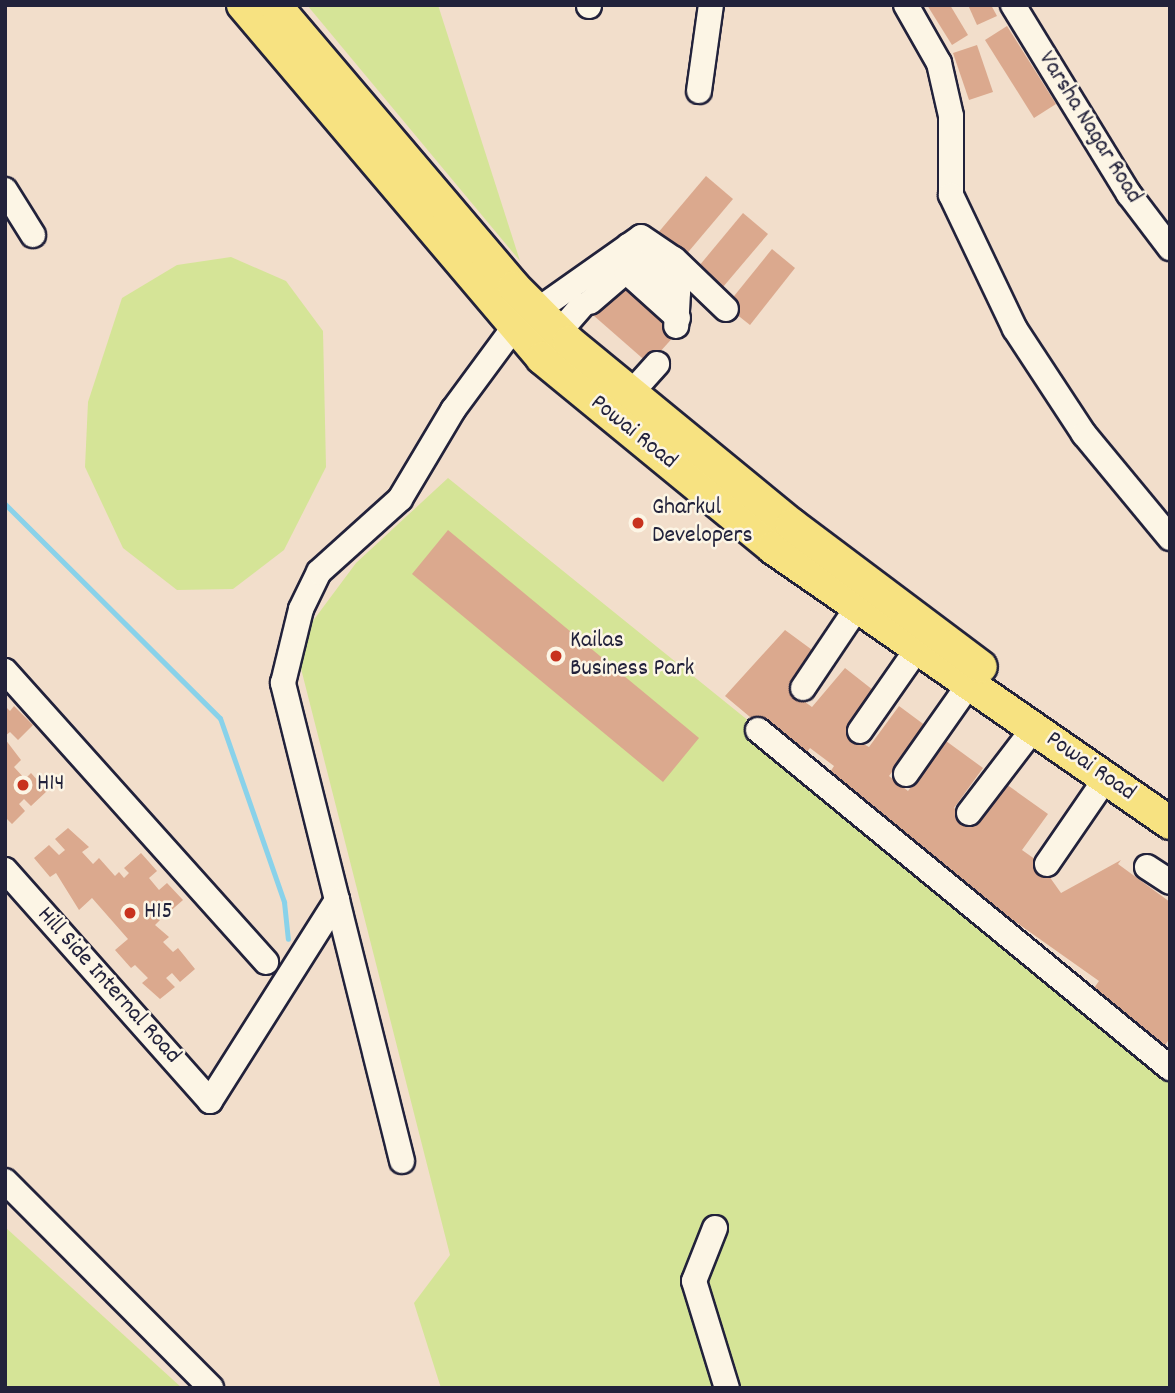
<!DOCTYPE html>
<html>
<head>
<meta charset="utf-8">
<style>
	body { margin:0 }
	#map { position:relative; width:1175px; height:1393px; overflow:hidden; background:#f2decb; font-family:Dekko,sans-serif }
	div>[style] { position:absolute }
	.green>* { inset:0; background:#d5e497 }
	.stream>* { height:5px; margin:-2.5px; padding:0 2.5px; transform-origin:2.5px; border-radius:2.5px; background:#89d2ea }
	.building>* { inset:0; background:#dba98e }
	.roads { filter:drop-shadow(2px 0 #22223b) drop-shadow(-2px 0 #22223b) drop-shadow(0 2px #22223b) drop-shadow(0 -2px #22223b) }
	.minor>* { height:24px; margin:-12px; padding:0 12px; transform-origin:12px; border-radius:12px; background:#fcf5e5 }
	.major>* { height:32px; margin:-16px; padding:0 16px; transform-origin:16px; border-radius:16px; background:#f7e281 }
	.dots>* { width:19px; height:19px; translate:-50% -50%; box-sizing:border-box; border:4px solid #fcf5e5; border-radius:50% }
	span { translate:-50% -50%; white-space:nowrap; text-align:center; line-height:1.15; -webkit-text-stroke:5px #fcf5e5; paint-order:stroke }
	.street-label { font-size:24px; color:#22223b }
	.poi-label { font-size:24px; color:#22223b }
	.left { translate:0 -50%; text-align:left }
	.frame { position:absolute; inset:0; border:7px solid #22223b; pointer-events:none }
</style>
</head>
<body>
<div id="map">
	<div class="green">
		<div style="clip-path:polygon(307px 5px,438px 5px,520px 261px)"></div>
		<div style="clip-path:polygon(231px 257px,286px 281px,323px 331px,326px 467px,284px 550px,233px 589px,177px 590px,123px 548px,85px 467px,88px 402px,122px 298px,177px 265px)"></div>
		<div style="clip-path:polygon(448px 478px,1170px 1061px,1170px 1388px,441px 1388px,414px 1303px,450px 1255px,295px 645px,356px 563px)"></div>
		<div style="clip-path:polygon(5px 1227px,182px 1388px,5px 1388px)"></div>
	</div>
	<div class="stream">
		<div style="left:5px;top:504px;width:303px;rotate:44.9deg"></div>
		<div style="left:220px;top:718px;width:195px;rotate:70.8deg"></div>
		<div style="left:284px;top:902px;width:37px;rotate:84deg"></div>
	</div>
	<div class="building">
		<div style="clip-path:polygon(927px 5px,950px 5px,968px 35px,952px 45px)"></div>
		<div style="clip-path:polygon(968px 5px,991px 5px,997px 16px,977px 25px)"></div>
		<div style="clip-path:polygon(1007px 26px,1056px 104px,1034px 118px,985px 40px)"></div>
		<div style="clip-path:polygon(977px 45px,993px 92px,969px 100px,953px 53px)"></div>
		<div style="clip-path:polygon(706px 176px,733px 199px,684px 257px,657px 234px)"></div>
		<div style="clip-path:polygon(743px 213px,768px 234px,723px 287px,699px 266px)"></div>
		<div style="clip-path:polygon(772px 249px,795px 268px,750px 325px,726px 306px)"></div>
		<div style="clip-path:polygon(621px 283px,677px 333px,649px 364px,593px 315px)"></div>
		<div style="clip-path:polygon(448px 530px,699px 738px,663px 782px,412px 574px)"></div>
		<div style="clip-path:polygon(785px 630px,819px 655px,791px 692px,812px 707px,845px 668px,878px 694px,848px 735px,869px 747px,899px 706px,926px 726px,889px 776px,908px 791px,946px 741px,983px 768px,954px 808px,970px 819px,999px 779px,1048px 814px,1022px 850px,1039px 862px,1061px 893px,1121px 860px,1118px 864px,1170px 902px,1170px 1038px,1163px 1048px,1089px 995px,1099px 981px,880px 826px,886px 818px,825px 780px,834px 766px,810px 748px,801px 760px,725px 696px)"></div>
		<div style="clip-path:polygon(5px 706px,10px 711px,14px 706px,33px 725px,18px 740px,10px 732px,5px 736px)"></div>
		<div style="clip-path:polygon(5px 739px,21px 760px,14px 767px,25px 779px,31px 773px,47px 791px,31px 806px,24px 799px,19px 804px,25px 811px,12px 824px,5px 817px)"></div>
		<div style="clip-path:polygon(68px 828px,89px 847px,82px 852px,93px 864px,99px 858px,115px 876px,119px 872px,124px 878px,129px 873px,124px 868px,141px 853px,157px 871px,149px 878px,159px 890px,167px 883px,183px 900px,167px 914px,160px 906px,153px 912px,160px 920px,155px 925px,169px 937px,163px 942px,173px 952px,178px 948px,195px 969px,180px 982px,172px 973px,166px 978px,175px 987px,160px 999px,142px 983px,148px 978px,135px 965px,131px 968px,115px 950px,128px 939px,92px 898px,79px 910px,56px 873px,50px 877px,34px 858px,49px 845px,59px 855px,65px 850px,55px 839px)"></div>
	</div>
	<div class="roads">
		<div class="minor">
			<div style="left:589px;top:5px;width:1px;rotate:90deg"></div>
			<div style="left:906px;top:5px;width:67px;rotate:60.4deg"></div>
			<div style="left:939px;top:63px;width:54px;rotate:77.2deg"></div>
			<div style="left:951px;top:116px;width:79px;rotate:90deg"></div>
			<div style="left:951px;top:195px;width:148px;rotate:64.5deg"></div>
			<div style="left:1015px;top:329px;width:126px;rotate:56.7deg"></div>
			<div style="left:1084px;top:434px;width:135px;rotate:50.4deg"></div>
			<div style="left:1013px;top:5px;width:222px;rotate:58.5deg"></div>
			<div style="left:1129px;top:194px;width:68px;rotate:52.8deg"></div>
			<div style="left:699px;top:91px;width:87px;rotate:-82.1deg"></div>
			<div style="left:5px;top:190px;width:53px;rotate:58.1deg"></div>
			<div style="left:628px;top:246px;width:68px;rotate:42.6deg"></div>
			<div style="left:678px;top:292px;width:34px;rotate:93deg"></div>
			<div style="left:590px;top:302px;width:48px;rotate:-40.7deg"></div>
			<div style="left:626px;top:271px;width:70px;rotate:42.1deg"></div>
			<div style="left:559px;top:332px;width:35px;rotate:-49deg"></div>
			<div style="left:631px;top:393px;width:39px;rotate:-48deg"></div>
			<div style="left:5px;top:671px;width:391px;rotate:48.1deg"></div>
			<div style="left:803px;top:688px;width:99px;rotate:-56.1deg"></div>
			<div style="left:758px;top:730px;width:533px;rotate:39.37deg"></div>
			<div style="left:860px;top:731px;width:101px;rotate:-55.1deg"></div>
			<div style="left:906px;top:774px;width:127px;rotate:-54.9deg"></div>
			<div style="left:969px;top:813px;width:107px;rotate:-52.6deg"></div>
			<div style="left:1047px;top:864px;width:104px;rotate:-55.5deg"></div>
			<div style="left:1147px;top:867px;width:27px;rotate:33deg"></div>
			<div style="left:5px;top:870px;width:309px;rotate:48.4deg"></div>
			<div style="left:210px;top:1101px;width:238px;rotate:-57.7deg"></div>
			<div style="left:337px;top:900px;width:224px;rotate:-104deg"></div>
			<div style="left:283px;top:683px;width:76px;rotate:-76.3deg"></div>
			<div style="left:301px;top:609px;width:41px;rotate:-64.1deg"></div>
			<div style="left:319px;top:572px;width:109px;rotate:-42deg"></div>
			<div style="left:400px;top:499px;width:104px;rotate:-59.2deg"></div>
			<div style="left:453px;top:410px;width:104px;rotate:-53.6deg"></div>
			<div style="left:515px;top:326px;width:154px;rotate:-35.2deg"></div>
			<div style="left:641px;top:237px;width:40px;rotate:34deg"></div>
			<div style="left:674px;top:259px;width:72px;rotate:43.9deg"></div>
			<div style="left:337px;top:900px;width:269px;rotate:76deg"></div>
			<div style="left:5px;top:1181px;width:292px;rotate:45.1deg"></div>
			<div style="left:715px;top:1228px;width:57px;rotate:111.6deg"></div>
			<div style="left:694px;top:1281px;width:112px;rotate:72.9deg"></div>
		</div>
		<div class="major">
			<div style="left:243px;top:5px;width:463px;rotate:49.7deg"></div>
			<div style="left:542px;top:358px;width:299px;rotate:39.4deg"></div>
			<div style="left:773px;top:548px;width:483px;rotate:34.7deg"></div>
			<div style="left:275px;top:5px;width:370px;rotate:49.7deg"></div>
			<div style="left:514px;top:287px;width:78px;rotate:45deg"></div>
			<div style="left:569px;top:342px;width:288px;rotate:39.4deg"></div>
			<div style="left:792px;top:525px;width:236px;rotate:36.9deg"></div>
		</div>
	</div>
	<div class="dots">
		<div style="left:638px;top:523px;background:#c8321e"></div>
		<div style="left:556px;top:656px;background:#c8321e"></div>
		<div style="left:23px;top:785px;background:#c8321e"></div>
		<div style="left:130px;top:913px;background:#c8321e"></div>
	</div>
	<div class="street-label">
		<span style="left:1089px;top:128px;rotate:58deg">Varsha Nagar Road</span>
		<span style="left:633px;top:433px;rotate:39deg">Powai Road</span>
		<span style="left:1090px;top:767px;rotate:35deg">Powai Road</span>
		<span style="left:108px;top:986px;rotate:48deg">Hill Side Internal Road</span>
	</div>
	<div class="poi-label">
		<span class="left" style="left:652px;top:523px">Gharkul<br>Developers</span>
		<span class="left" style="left:570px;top:656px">Kailas<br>Business Park</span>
		<span class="left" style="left:37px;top:785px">H14</span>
		<span class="left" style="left:144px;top:913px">H15</span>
	</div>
	<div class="frame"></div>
</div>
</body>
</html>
